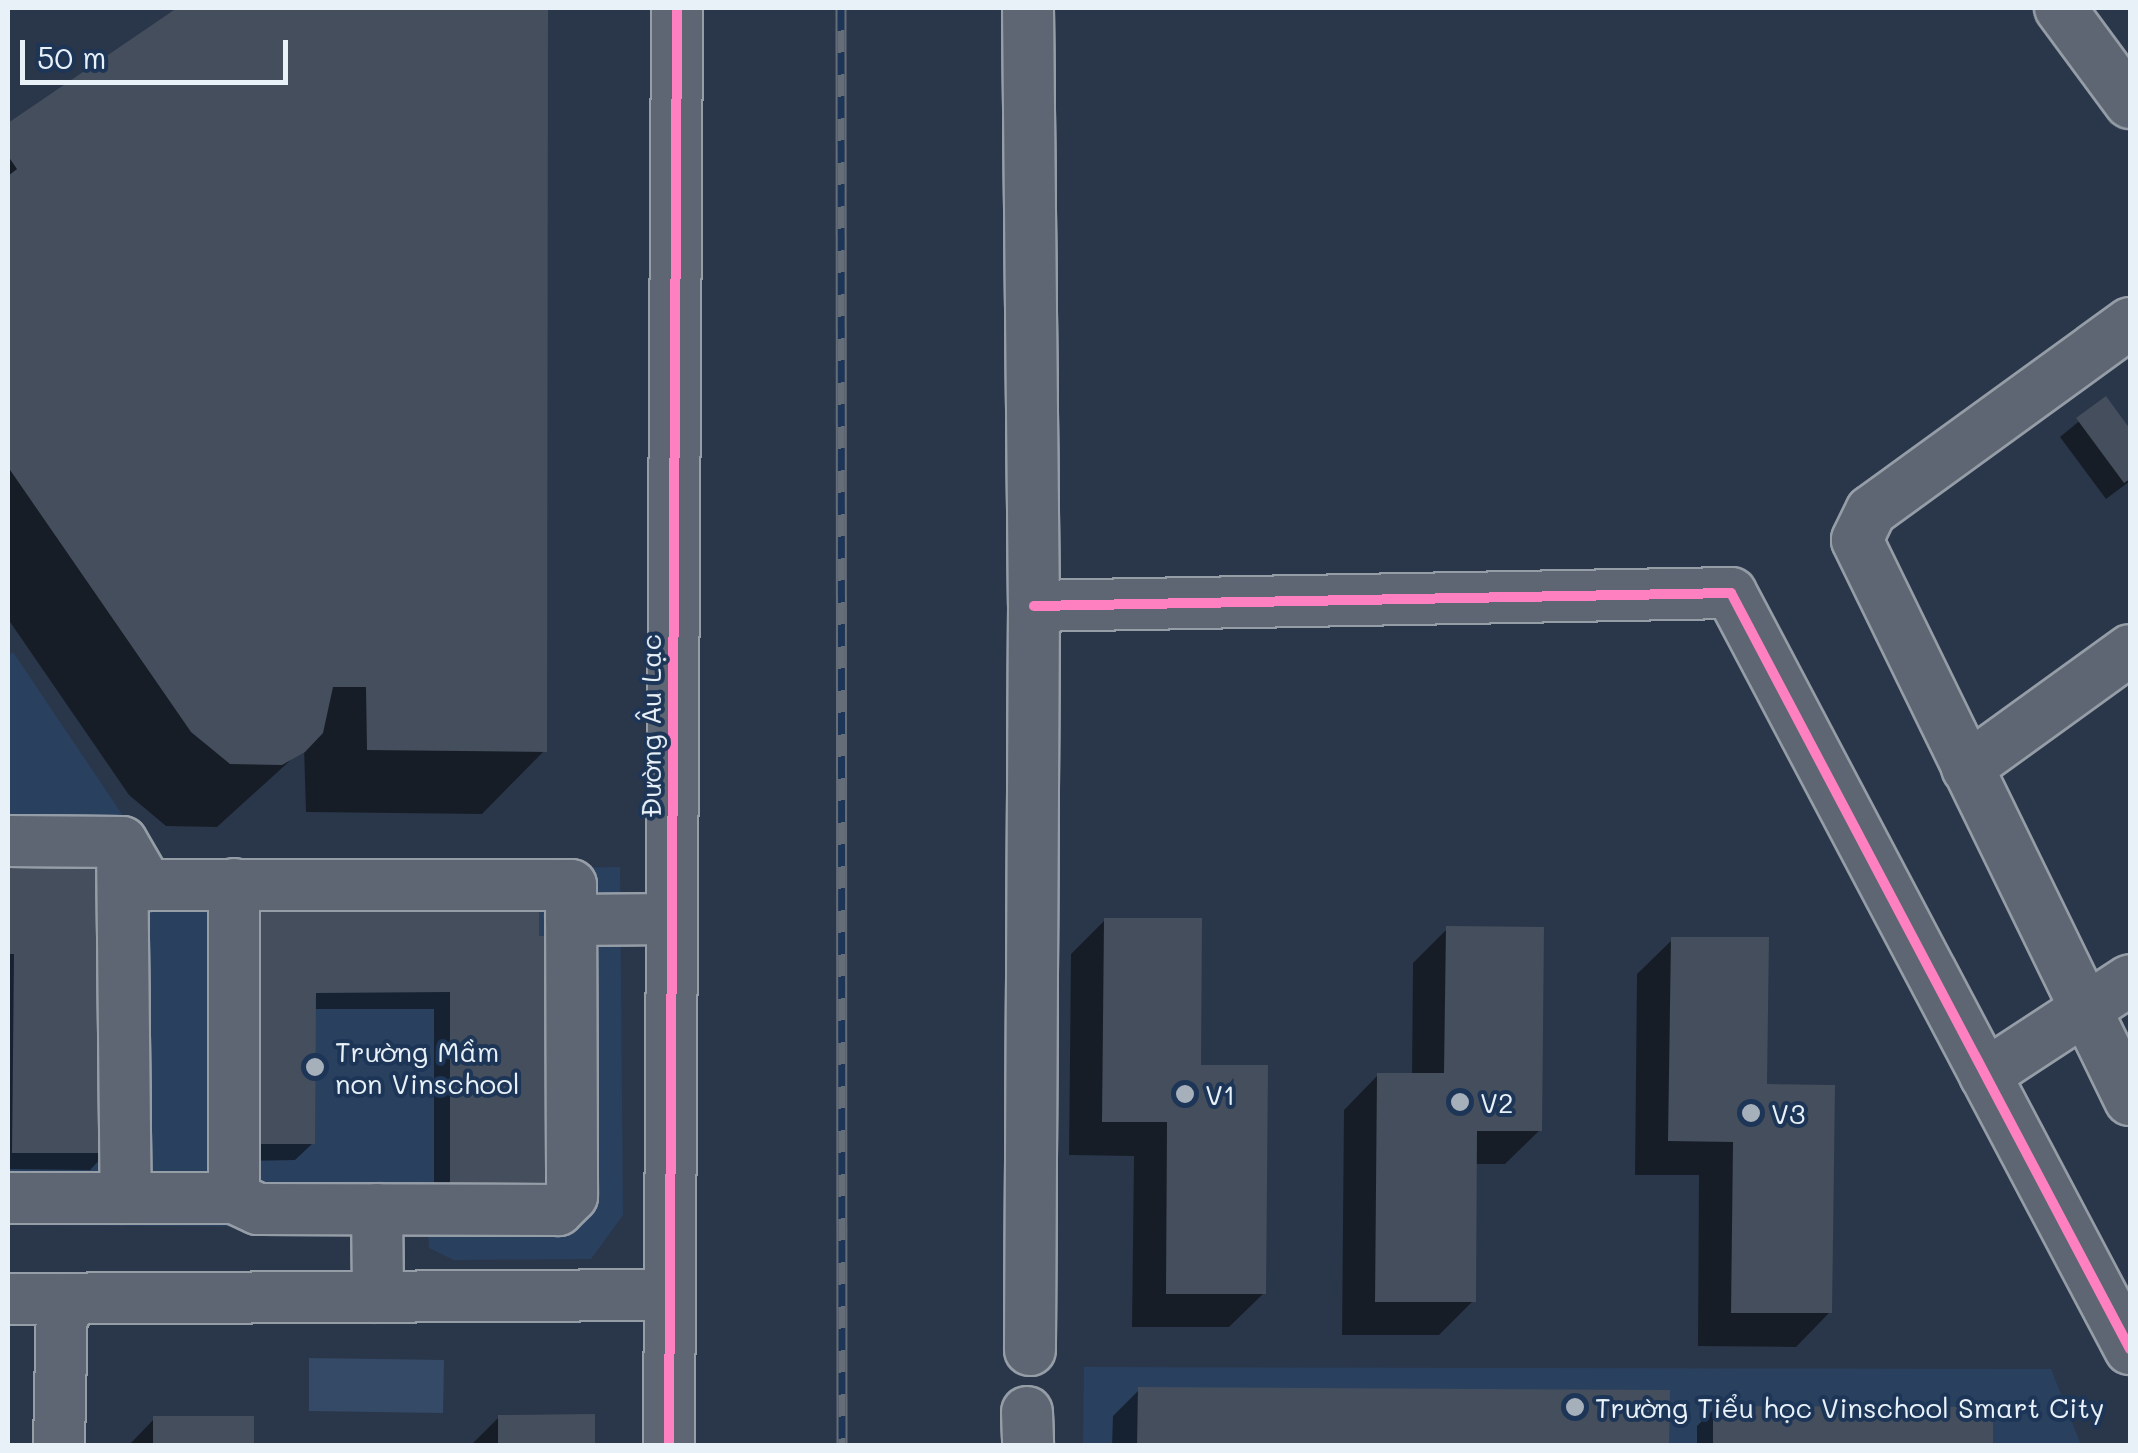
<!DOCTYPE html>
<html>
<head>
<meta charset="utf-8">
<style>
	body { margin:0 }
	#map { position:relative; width:2138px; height:1453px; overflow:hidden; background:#2a374a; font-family:Mali,sans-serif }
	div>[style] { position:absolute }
	.built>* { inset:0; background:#2a405f }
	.green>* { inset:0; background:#354a67 }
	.shadow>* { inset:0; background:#0007 }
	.building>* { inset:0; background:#444e5c }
	.roads { filter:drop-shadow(2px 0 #959da7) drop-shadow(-2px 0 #959da7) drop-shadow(0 2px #959da7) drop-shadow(0 -2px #959da7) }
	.minor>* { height:50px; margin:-25px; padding:0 25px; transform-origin:25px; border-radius:25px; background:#5d6672 }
	.rail>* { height:11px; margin-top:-5.5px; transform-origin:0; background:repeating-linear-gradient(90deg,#1d3557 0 22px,#656d78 0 44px); box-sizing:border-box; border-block:2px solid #656d78 }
	.cycleway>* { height:10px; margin:-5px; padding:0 5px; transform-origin:5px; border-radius:5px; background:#ff80c0 }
	.dots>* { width:28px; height:28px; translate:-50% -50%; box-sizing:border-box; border:5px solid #1d3557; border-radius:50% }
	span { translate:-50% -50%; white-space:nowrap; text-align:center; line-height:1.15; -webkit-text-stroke:8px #1d3557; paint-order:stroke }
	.street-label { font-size:28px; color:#e8f1f8 }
	.poi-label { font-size:28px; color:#e8f1f8 }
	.left { translate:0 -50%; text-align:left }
	.frame { position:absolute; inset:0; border:10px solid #e8f1f8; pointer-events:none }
	.scale { position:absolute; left:20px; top:40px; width:268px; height:45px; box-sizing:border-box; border:5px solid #e8f1f8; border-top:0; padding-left:12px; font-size:30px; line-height:35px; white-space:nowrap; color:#e8f1f8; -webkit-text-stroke:8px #1d3557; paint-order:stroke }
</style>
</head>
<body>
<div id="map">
	<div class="built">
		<div style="clip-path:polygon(13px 652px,162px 874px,620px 867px,623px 1215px,591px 1259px,454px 1260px,429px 1248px,428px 1228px,8px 1225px,8px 656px)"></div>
		<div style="clip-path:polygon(1084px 1367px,2051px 1369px,2081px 1445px,1083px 1446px)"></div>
	</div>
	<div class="green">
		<div style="clip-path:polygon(309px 1358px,444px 1360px,443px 1413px,309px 1411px)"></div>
	</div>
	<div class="shadow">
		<div style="clip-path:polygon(181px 8px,545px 8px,544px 751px,482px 814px,306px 812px,304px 748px,217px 827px,166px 826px,129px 795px,8px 619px,8px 126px)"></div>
		<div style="clip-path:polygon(2106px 399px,2130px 433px,2130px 481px,2106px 499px,2060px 437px)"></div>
		<div style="clip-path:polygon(8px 868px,103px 868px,107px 1152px,90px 1170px,8px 1169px)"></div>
		<div style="clip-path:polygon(536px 905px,547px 1195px,434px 1213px,434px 1009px,313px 1009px,313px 1143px,295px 1160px,242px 1161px,242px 923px)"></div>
		<div style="clip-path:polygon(1105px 920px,1198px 1067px,1264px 1293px,1229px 1327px,1132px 1327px,1134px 1156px,1069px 1155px,1071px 954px)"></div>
		<div style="clip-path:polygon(1447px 929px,1540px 1130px,1505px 1164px,1475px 1164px,1473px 1301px,1439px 1335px,1342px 1335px,1344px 1110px,1378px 1075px,1412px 1075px,1413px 963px)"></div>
		<div style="clip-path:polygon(1672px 940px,1765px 1087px,1830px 1312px,1796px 1347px,1698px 1346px,1699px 1175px,1635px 1175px,1637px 974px)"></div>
		<div style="clip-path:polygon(1139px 1390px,1667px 1446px,1112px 1446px,1113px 1416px)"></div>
		<div style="clip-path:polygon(1714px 1409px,1991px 1446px,1697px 1446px,1697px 1426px)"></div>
		<div style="clip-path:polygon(499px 1417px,593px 1446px,470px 1446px)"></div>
		<div style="clip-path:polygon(154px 1419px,251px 1446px,128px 1446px)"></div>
	</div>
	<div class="building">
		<div style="clip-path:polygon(177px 8px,548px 8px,547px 752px,367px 750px,366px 687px,333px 687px,323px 733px,305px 752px,282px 765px,230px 764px,191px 732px,8px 467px,8px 176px,17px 169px,8px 156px,8px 123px)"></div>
		<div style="clip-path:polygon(2106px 396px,2130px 429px,2130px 479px,2124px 483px,2076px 418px)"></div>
		<div style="clip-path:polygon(8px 865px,105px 866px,110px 1153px,12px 1153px,14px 954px,8px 954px)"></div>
		<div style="clip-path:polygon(539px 902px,539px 936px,549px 936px,549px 1196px,450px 1197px,450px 992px,316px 993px,315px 1144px,259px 1144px,258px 903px)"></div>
		<div style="clip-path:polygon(1104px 918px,1202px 918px,1201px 1065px,1268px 1065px,1266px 1294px,1166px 1294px,1167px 1122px,1102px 1122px)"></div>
		<div style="clip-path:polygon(1446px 926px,1544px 927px,1542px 1131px,1477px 1131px,1476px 1302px,1375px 1302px,1377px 1073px,1444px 1073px)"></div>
		<div style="clip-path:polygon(1671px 937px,1769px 937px,1767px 1084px,1835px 1085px,1832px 1313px,1731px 1313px,1733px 1142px,1668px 1141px)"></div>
		<div style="clip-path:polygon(1138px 1387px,1670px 1390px,1669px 1446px,1137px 1446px)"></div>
		<div style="clip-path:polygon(1713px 1406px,1993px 1407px,1993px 1446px,1713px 1446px)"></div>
		<div style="clip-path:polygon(595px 1414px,595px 1446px,498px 1446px,498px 1415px)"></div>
		<div style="clip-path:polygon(153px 1416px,254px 1416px,254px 1446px,153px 1446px)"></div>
	</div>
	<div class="roads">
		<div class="minor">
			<div style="left:1028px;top:8px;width:598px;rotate:89.43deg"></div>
			<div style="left:1034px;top:606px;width:744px;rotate:90.31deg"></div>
			<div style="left:2060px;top:8px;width:118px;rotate:53.6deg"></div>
			<div style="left:2130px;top:323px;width:320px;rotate:144deg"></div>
			<div style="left:1871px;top:511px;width:32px;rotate:116deg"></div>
			<div style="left:1857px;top:540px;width:623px;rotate:64.01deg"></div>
			<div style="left:1034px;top:606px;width:697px;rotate:-1.07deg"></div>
			<div style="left:1731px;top:593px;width:855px;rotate:62.18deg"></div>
			<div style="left:1967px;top:768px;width:201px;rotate:-35.9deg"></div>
			<div style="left:8px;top:841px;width:114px;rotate:0.5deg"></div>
			<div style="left:122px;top:842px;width:50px;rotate:59.8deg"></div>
			<div style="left:147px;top:885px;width:424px"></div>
			<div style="left:571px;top:885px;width:311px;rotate:89.8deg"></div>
			<div style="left:572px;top:1196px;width:20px;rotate:135deg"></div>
			<div style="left:558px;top:1210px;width:300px;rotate:-179.8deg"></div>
			<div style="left:258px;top:1209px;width:26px;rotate:-155deg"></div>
			<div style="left:234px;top:1198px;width:226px;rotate:180deg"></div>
			<div style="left:122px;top:843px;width:355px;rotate:89.4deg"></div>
			<div style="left:571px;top:920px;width:100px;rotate:-0.6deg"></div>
			<div style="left:1985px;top:1075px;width:173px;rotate:-33.2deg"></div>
			<div style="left:234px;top:1198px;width:314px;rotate:-90deg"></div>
			<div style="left:377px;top:1209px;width:88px;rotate:89.3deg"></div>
			<div style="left:8px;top:1299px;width:661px;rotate:-0.35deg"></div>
			<div style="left:1027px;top:1412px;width:34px;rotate:88deg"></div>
			<div style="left:59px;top:1446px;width:147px;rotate:-88.8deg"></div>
			<div style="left:669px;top:1446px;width:1438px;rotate:-89.68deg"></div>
		</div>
	</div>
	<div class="rail">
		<div style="left:841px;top:8px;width:1438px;rotate:89.96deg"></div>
	</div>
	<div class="cycleway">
		<div style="left:1034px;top:606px;width:697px;rotate:-1.07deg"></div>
		<div style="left:1731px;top:593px;width:855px;rotate:62.18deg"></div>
		<div style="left:669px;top:1446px;width:1438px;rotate:-89.68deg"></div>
	</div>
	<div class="dots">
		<div style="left:315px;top:1067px;background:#a6b0bb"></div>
		<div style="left:1185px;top:1094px;background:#a6b0bb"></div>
		<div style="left:1460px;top:1102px;background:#a6b0bb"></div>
		<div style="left:1751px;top:1113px;background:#a6b0bb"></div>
		<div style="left:1575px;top:1407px;background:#a6b0bb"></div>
	</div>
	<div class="street-label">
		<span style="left:650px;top:726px;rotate:-90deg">Đường Âu Lạc</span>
	</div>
	<div class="poi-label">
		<span class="left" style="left:335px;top:1067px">Trường Mầm<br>non Vinschool</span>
		<span class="left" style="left:1205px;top:1094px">V1</span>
		<span class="left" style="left:1480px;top:1102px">V2</span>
		<span class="left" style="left:1771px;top:1113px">V3</span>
		<span class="left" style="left:1595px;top:1407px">Trường Tiểu học Vinschool Smart City</span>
	</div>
	<div class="frame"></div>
	<div class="scale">50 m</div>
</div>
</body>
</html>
